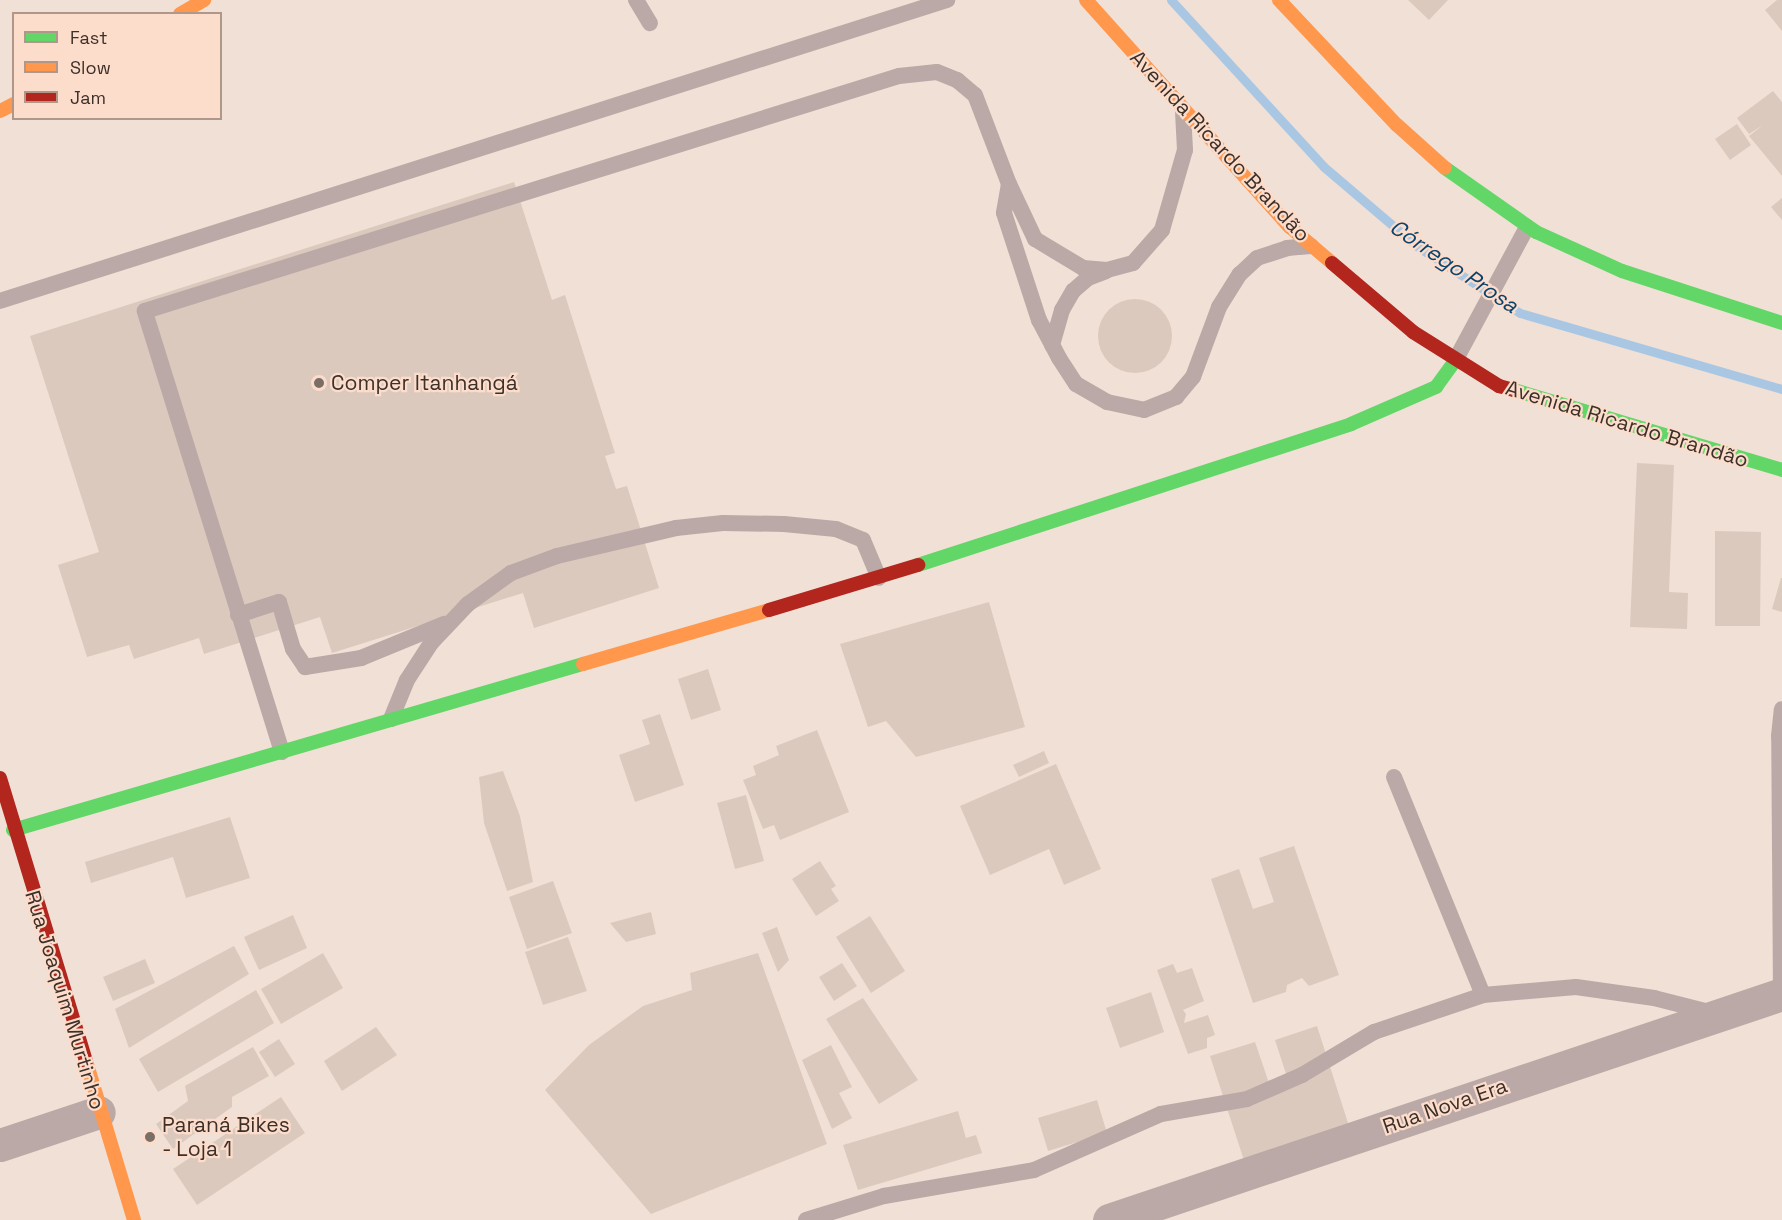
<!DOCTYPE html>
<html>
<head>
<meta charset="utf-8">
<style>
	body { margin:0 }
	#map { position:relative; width:1782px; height:1220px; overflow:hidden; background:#f1e0d6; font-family:"Space Grotesk",sans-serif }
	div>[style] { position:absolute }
	.stream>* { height:9px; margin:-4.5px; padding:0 4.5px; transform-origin:4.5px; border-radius:4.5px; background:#a9c7e3 }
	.building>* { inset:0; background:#dcc9bd }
	.round { border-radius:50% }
	.lane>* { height:16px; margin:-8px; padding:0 8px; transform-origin:8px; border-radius:8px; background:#bba9a7 }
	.street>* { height:33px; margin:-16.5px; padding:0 16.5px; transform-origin:16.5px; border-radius:16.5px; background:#bba9a7 }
	.fast>* { height:14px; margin:-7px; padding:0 7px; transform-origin:7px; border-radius:7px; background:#63d668 }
	.slow>* { height:14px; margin:-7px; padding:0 7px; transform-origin:7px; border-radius:7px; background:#ff974d }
	.jam>* { height:14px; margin:-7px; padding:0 7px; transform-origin:7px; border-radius:7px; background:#b3261e }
	.dots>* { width:16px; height:16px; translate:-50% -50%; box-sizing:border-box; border:3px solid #fcdccb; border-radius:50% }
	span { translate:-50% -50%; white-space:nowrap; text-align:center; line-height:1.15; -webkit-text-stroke:4.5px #fcdccb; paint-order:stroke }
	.street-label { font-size:21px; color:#3c3029 }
	.poi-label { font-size:21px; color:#3c3029 }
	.left { translate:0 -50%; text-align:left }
	.water-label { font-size:22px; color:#0a446d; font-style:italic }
	.legend { position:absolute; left:12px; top:12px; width:210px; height:108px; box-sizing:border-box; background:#fcdccb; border:2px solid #af978a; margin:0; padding:8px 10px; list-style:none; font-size:18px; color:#3c3029 }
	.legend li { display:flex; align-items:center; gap:12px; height:30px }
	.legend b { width:30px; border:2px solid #af978a }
</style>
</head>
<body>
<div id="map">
	<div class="stream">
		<div style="left:1171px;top:0;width:226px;rotate:47.5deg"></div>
		<div style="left:1324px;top:167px;width:123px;rotate:40.4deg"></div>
		<div style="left:1418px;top:247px;width:121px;rotate:32.9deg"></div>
		<div style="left:1520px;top:313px;width:273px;rotate:16.2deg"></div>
	</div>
	<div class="building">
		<div style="clip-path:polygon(1408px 0,1448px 0,1429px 20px)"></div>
		<div style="clip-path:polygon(1777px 0,1782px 0,1782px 31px,1765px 10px)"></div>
		<div style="clip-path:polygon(1773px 91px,1782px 102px,1782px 176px,1749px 136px,1763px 125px,1749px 134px,1737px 118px)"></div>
		<div style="clip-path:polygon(1737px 124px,1751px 145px,1730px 160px,1715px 139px)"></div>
		<div style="clip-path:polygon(514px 182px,552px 300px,565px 295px,615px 453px,605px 456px,616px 489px,627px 486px,659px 588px,534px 628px,523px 593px,332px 653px,320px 617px,204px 654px,199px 638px,134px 659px,129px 645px,87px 657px,58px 565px,99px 552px,30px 336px)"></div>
		<div style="clip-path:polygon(1782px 198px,1782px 220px,1771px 207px)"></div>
		<div class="round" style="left:1098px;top:299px;width:74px;height:74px"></div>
		<div style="clip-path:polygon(1637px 463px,1674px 465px,1669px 592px,1688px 593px,1687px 629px,1630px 627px)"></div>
		<div style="clip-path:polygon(1715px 531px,1761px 532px,1760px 626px,1715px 626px)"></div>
		<div style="clip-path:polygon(1781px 578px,1782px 578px,1782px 612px,1772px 609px)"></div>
		<div style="clip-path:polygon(989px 602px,1025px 727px,916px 757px,886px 721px,868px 727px,840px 644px)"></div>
		<div style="clip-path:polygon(708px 669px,721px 710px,691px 720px,678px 679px)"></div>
		<div style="clip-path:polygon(660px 714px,684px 785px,635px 802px,619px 755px,650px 744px,642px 720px)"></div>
		<div style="clip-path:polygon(817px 730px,849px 812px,780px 840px,774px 825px,763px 829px,743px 780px,756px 775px,753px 766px,779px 755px,776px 746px)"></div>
		<div style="clip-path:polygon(1044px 751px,1049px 763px,1019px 777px,1013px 765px)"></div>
		<div style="clip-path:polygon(1056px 764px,1101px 869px,1064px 885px,1049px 849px,990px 875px,960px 806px)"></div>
		<div style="clip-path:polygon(503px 771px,520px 816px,533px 882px,507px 891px,484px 823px,479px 777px)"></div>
		<div style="clip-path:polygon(746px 795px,764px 861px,735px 869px,717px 803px)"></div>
		<div style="clip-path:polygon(230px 817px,250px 878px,186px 898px,173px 857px,91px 883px,85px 862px)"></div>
		<div style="clip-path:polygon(1294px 846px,1339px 975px,1309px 986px,1302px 978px,1287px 985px,1286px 992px,1253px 1003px,1211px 879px,1239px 869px,1253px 909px,1274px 902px,1259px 858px)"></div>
		<div style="clip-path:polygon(820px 861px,836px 886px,831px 889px,839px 901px,816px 916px,792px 879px)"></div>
		<div style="clip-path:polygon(553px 881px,572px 933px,527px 949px,509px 897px)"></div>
		<div style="clip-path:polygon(651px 912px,656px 934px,626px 942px,610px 923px)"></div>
		<div style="clip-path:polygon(293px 915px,307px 948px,259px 970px,244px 937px)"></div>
		<div style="clip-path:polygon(870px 916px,905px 971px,871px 993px,836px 937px)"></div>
		<div style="clip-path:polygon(777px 927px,789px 960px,778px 972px,762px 933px)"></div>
		<div style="clip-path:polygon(568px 937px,587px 991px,543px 1005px,525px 952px)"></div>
		<div style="clip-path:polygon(234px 946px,249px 974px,129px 1048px,115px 1009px)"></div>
		<div style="clip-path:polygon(323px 953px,343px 988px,281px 1024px,261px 989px)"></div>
		<div style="clip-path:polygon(758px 953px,827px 1144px,651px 1214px,545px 1090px,589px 1045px,643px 1006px,692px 990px,690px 973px)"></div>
		<div style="clip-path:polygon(145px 959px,155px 983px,113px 1001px,103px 977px)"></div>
		<div style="clip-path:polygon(842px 963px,857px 986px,834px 1001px,819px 977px)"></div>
		<div style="clip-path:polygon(1173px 964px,1177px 973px,1192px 968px,1204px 1001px,1183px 1010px,1186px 1014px,1184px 1023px,1208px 1015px,1215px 1035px,1207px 1038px,1207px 1048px,1188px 1054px,1157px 970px)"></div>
		<div style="clip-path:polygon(256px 990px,274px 1023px,158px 1092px,139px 1059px)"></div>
		<div style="clip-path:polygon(1151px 992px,1164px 1032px,1120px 1048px,1106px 1008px)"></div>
		<div style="clip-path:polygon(863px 998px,918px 1080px,879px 1104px,826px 1019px)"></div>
		<div style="clip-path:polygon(1317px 1026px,1356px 1148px,1251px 1182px,1210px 1056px,1255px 1042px,1270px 1086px,1288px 1080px,1275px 1040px)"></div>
		<div style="clip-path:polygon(376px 1027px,397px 1055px,342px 1091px,324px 1061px)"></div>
		<div style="clip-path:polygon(279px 1039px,295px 1064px,275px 1077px,259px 1052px)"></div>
		<div style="clip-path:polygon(831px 1045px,852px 1087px,839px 1093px,852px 1118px,832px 1129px,802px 1060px)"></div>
		<div style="clip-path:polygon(253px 1047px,269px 1076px,232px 1097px,232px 1107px,173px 1149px,156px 1124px,188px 1101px,185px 1086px)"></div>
		<div style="clip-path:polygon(281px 1097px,305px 1133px,197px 1205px,173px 1169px)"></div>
		<div style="clip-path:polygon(1097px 1100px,1107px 1133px,1048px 1151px,1038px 1118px)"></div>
		<div style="clip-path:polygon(958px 1111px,966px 1138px,976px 1135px,982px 1153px,858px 1190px,843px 1145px)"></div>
	</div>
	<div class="lane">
		<div style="left:636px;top:0;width:27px;rotate:59deg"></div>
		<div style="left:1009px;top:184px;width:29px;rotate:100deg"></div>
		<div style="left:1004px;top:213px;width:113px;rotate:71.9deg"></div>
		<div style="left:1039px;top:320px;width:43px;rotate:62.2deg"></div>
		<div style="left:1059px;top:358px;width:31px;rotate:57deg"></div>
		<div style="left:1076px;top:384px;width:36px;rotate:30deg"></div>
		<div style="left:1107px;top:402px;width:38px;rotate:12deg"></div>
		<div style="left:1144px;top:410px;width:35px;rotate:-22deg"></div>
		<div style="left:1176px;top:397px;width:26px;rotate:-50deg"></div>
		<div style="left:1193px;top:377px;width:75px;rotate:-69.6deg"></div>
		<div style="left:1219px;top:307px;width:39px;rotate:-58deg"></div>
		<div style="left:1240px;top:274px;width:23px;rotate:-43deg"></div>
		<div style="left:1257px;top:258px;width:32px;rotate:-18deg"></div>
		<div style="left:1287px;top:248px;width:24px;rotate:-5deg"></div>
		<div style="left:0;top:301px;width:994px;rotate:-17.63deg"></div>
		<div style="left:1052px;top:345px;width:36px;rotate:-74deg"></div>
		<div style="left:1062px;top:310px;width:22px;rotate:-60deg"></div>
		<div style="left:1073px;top:291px;width:20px;rotate:-41deg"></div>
		<div style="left:1088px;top:278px;width:19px;rotate:-21deg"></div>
		<div style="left:1456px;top:359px;width:150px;rotate:-61.7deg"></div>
		<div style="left:238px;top:615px;width:43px;rotate:-17.6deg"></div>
		<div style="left:279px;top:602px;width:49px;rotate:73.4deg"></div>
		<div style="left:293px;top:649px;width:22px;rotate:56deg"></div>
		<div style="left:305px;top:667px;width:57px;rotate:-9.1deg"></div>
		<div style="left:361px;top:658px;width:90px;rotate:-22.3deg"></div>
		<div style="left:391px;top:719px;width:42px;rotate:-67.7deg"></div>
		<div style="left:407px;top:680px;width:44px;rotate:-57deg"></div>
		<div style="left:431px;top:643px;width:54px;rotate:-46.5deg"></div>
		<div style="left:468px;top:604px;width:53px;rotate:-35.8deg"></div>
		<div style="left:511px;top:573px;width:49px;rotate:-20.3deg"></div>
		<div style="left:557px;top:556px;width:122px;rotate:-13.2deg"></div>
		<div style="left:676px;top:528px;width:47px;rotate:-6.1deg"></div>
		<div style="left:723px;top:523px;width:61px;rotate:0.9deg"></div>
		<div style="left:784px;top:524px;width:52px;rotate:5.5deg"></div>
		<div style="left:836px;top:529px;width:29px;rotate:22deg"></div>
		<div style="left:863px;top:540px;width:41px;rotate:67.2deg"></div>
		<div style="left:282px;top:752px;width:462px;rotate:-107.3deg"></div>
		<div style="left:145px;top:311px;width:790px;rotate:-17.31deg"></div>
		<div style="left:899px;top:76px;width:38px;rotate:-6deg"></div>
		<div style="left:937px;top:72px;width:22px;rotate:22deg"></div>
		<div style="left:957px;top:80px;width:23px;rotate:40deg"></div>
		<div style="left:975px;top:95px;width:95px;rotate:69.1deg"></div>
		<div style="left:1009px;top:184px;width:61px;rotate:64.7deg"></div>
		<div style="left:1035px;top:239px;width:56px;rotate:31.1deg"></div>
		<div style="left:1083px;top:268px;width:24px;rotate:5deg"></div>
		<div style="left:1107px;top:270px;width:27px;rotate:-15deg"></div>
		<div style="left:1133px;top:263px;width:44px;rotate:-48.7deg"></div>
		<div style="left:1162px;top:230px;width:83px;rotate:-74deg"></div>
		<div style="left:1185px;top:150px;width:38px;rotate:-93deg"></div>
		<div style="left:1394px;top:777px;width:235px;rotate:67.8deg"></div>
		<div style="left:1781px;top:994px;width:258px;rotate:-90.4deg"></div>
		<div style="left:1779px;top:736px;width:27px;rotate:-84deg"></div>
		<div style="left:806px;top:1220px;width:82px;rotate:-17.1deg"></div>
		<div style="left:884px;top:1196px;width:152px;rotate:-9.8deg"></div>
		<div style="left:1034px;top:1170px;width:139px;rotate:-23.8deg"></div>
		<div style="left:1161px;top:1114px;width:87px;rotate:-9.9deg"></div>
		<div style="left:1247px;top:1099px;width:60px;rotate:-23.6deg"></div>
		<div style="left:1302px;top:1075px;width:84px;rotate:-30.8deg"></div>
		<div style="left:1374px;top:1032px;width:115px;rotate:-18.7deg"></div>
		<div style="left:1483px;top:995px;width:93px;rotate:-4.9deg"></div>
		<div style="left:1576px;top:987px;width:79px;rotate:8deg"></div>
		<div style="left:1654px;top:998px;width:61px;rotate:14.3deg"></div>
	</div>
	<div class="street">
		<div style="left:0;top:1145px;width:104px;rotate:-18.4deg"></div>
		<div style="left:1109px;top:1220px;width:710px;rotate:-18.56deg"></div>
	</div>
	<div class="fast">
		<div style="left:1445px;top:168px;width:111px;rotate:35.1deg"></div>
		<div style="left:1536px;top:232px;width:94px;rotate:24.4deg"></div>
		<div style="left:1622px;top:271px;width:168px;rotate:18deg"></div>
		<div style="left:1514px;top:390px;width:280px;rotate:16.6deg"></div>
		<div style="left:918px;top:565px;width:455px;rotate:-18deg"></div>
		<div style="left:1351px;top:424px;width:93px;rotate:-23.5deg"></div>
		<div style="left:1436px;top:387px;width:34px;rotate:-54deg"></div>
		<div style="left:13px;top:830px;width:594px;rotate:-16.24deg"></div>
	</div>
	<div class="slow">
		<div style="left:1086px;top:0;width:305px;rotate:48.1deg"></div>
		<div style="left:1290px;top:227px;width:55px;rotate:40.6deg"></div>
		<div style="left:1279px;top:0;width:172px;rotate:46.7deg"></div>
		<div style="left:1397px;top:125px;width:64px;rotate:41.9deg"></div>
		<div style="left:180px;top:14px;width:28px;rotate:-30deg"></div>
		<div style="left:0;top:111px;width:16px;rotate:-27deg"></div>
		<div style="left:583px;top:664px;width:194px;rotate:-16.2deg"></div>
		<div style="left:86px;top:1061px;width:166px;rotate:73.2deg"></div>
	</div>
	<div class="jam">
		<div style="left:1332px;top:263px;width:106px;rotate:40.4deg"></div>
		<div style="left:1413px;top:332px;width:102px;rotate:32.1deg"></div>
		<div style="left:1499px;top:386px;width:16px;rotate:15deg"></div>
		<div style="left:769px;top:610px;width:156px;rotate:-16.8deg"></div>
		<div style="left:0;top:778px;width:296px;rotate:73.1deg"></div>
	</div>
	<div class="dots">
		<div style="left:319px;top:383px;background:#7b6e66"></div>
		<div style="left:150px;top:1137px;background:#7b6e66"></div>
	</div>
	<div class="street-label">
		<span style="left:1220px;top:146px;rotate:47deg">Avenida Ricardo Brandão</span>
		<span style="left:1627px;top:424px;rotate:17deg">Avenida Ricardo Brandão</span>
		<span style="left:65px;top:1000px;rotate:73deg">Rua Joaquim Murtinho</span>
		<span style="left:1445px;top:1106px;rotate:-19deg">Rua Nova Era</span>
	</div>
	<div class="poi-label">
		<span class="left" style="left:331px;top:383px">Comper Itanhangá</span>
		<span class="left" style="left:162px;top:1137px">Paraná Bikes<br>- Loja 1</span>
	</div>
	<div class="water-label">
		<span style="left:1454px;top:266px;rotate:34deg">Córrego Prosa</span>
	</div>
	<ul class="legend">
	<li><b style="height:8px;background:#63d668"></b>Fast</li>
	<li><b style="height:8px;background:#ff974d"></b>Slow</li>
	<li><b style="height:8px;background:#b3261e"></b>Jam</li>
	</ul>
</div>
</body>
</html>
